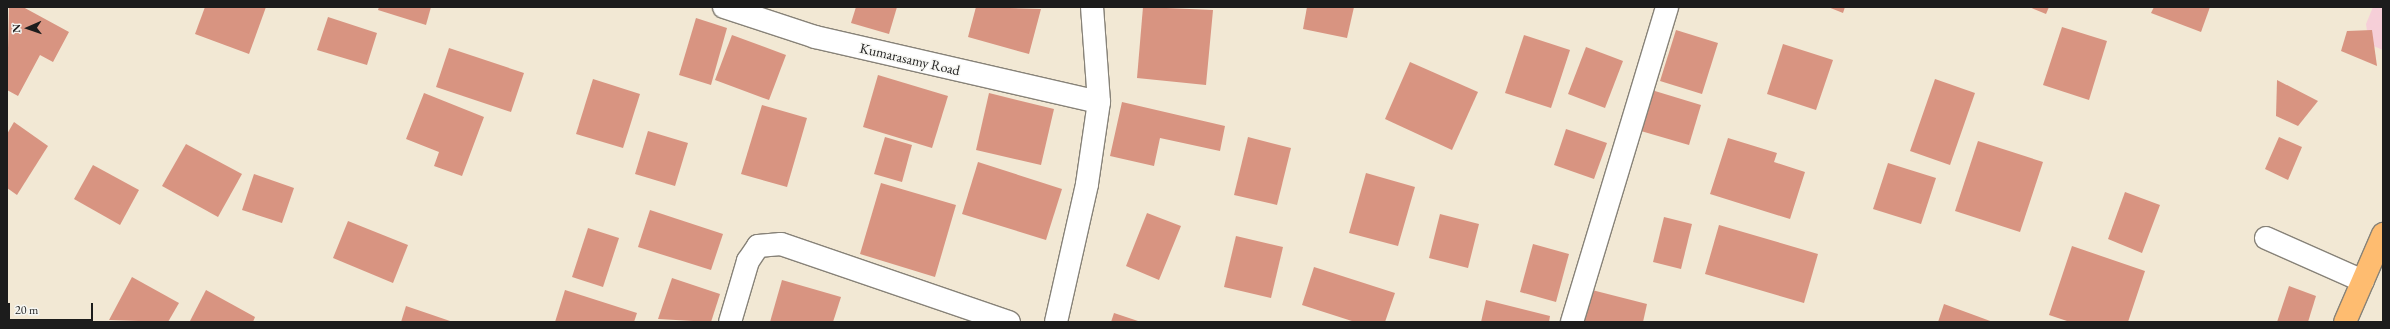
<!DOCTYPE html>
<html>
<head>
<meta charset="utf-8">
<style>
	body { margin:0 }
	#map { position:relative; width:2390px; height:329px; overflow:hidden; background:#f2e8d4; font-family:"EB Garamond",serif }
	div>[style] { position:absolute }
	.built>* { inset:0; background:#f6cfd8 }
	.building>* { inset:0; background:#d89481 }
	.roads { filter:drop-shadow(1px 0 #878278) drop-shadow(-1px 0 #878278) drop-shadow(0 1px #878278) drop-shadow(0 -1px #878278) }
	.minor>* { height:22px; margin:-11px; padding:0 11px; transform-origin:11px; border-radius:11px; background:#fff }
	.major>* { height:22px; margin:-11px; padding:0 11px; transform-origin:11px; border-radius:11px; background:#febc70 }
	span { translate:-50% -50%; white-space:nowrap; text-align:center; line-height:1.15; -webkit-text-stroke:3px #f6f6f2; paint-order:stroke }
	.street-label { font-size:14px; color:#1c1c1c }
	.frame { position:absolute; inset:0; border:8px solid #1c1c1c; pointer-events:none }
	.north { position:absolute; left:8px; top:8px; width:40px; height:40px; -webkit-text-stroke:3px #f6f6f2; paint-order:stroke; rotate:268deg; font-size:11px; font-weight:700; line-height:16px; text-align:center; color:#1c1c1c }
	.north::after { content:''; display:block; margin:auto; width:14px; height:18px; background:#1c1c1c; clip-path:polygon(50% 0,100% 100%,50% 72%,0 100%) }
	.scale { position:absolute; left:8px; top:303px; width:85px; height:18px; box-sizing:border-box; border:2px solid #1c1c1c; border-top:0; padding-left:5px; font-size:12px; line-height:14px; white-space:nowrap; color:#1c1c1c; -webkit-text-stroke:3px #f6f6f2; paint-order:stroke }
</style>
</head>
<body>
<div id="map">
	<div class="built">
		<div style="clip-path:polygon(2373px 7px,2383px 7px,2383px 50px,2369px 44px,2366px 24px)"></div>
	</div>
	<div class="building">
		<div style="clip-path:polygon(9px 7px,23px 7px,69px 32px,53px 62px,40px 55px,18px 96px,7px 90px)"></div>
		<div style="clip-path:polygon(205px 7px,266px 7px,249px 54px,195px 34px)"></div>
		<div style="clip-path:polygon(379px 7px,431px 7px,426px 25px,378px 10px)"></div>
		<div style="clip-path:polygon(856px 7px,897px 7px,889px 34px,851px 23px)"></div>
		<div style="clip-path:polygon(976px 7px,1041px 9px,1029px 54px,968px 37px)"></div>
		<div style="clip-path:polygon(1143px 7px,1213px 10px,1206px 85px,1137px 78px)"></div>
		<div style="clip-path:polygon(1307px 7px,1354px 7px,1347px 38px,1303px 29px)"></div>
		<div style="clip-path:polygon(1828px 7px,1845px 7px,1843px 13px)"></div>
		<div style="clip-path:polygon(2029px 7px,2049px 7px,2046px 14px)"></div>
		<div style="clip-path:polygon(2154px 7px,2210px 7px,2201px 32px,2151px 13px)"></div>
		<div style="clip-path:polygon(328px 17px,377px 33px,367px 65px,317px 50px)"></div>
		<div style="clip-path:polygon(696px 18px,727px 28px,711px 85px,679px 75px)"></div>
		<div style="clip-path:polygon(2062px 27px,2107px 41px,2089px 100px,2043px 85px)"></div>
		<div style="clip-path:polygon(1676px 30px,1718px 43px,1702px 94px,1660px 81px)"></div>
		<div style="clip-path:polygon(2372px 30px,2377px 66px,2341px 51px,2347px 31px)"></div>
		<div style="clip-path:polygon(732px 35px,786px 55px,769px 100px,715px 80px)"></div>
		<div style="clip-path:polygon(1524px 35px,1570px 50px,1551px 108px,1505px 93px)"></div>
		<div style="clip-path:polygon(1783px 44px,1833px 60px,1816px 110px,1767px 94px)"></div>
		<div style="clip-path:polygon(1586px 47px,1623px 61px,1605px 108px,1568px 94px)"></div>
		<div style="clip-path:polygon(449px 48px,524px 73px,511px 112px,436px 87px)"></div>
		<div style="clip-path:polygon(1410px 62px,1478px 92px,1452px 150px,1385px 119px)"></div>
		<div style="clip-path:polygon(878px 75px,948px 96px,932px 148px,863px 127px)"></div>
		<div style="clip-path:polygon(593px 79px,640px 94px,623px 148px,576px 134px)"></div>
		<div style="clip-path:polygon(1935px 79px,1975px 93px,1950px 165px,1910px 151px)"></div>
		<div style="clip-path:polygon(2277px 80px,2318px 101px,2298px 126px,2276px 116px)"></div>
		<div style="clip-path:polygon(1645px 88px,1701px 105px,1689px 145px,1634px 129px)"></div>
		<div style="clip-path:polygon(424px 93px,484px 117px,462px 176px,434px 166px,439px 152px,406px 139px)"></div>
		<div style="clip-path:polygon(989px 93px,1054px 109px,1041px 165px,976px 150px)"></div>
		<div style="clip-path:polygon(1122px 102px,1225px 126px,1220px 151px,1160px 138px,1154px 166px,1110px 156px)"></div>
		<div style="clip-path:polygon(762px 105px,807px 118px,787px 187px,741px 174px)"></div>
		<div style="clip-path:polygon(14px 122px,48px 146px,17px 195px,7px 188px,7px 134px)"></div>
		<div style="clip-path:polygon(1566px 129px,1607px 143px,1594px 179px,1554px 165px)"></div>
		<div style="clip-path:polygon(648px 131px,688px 143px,675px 186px,635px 174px)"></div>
		<div style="clip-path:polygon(885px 137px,912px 145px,902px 182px,874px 174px)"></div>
		<div style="clip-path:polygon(1248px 137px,1291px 148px,1277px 205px,1234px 195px)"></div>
		<div style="clip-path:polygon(2279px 137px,2302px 147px,2288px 180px,2265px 169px)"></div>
		<div style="clip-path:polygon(1728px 138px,1777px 153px,1774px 162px,1805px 172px,1790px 219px,1710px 194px)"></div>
		<div style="clip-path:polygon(1978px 141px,2043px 162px,2020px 232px,1955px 211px)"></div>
		<div style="clip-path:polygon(186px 144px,242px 174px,218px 217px,162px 186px)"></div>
		<div style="clip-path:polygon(978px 162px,1062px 189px,1046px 240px,962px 214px)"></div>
		<div style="clip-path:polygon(1888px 163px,1936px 178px,1921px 224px,1873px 209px)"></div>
		<div style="clip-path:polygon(93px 165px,139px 190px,120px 225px,74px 199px)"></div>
		<div style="clip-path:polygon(1366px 173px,1415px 187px,1398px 246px,1349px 233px)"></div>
		<div style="clip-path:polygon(254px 174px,294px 188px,282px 223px,242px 210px)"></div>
		<div style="clip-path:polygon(881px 183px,956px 205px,935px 277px,860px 254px)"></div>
		<div style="clip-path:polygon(2125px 192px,2160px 205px,2142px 253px,2108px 239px)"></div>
		<div style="clip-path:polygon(650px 210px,723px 234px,711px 270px,638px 247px)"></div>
		<div style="clip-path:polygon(1147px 213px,1181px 226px,1159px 280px,1126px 266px)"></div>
		<div style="clip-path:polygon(1440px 214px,1479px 224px,1468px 268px,1429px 258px)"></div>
		<div style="clip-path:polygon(1664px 217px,1692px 224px,1681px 269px,1653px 262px)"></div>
		<div style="clip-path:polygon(348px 221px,408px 245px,393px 283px,333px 258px)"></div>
		<div style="clip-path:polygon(1719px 225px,1818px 254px,1804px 303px,1705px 274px)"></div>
		<div style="clip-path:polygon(588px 228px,619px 238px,603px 287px,572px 277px)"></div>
		<div style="clip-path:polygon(1236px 236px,1283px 247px,1271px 298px,1224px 287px)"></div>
		<div style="clip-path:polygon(1533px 244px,1569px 254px,1556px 302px,1520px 292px)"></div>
		<div style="clip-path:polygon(2072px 246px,2145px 271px,2128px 322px,2070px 322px,2049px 315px)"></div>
		<div style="clip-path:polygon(1314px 267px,1395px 293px,1385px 322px,1355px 322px,1302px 305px)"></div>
		<div style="clip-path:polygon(132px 277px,179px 303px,168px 322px,109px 320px)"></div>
		<div style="clip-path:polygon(672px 278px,720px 294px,711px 322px,658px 319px)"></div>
		<div style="clip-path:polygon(782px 280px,841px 297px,833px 322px,770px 322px)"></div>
		<div style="clip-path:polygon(2289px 286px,2316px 296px,2308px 322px,2277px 322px)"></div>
		<div style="clip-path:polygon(206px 290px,255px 317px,253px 322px,190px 321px)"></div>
		<div style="clip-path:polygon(565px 290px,637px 313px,634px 322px,555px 322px)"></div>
		<div style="clip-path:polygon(1592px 290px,1647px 304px,1643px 322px,1583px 322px)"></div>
		<div style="clip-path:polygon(1486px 300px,1550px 316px,1549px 322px,1481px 322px)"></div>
		<div style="clip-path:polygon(1944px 304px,1993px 322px,1938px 322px)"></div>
		<div style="clip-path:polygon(406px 306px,453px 322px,401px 322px)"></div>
		<div style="clip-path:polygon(1114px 313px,1141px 322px,1111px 322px)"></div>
	</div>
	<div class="roads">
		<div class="minor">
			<div style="left:724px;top:7px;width:96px;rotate:18.2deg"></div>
			<div style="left:815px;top:37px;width:291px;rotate:12.9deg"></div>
			<div style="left:2266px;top:238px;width:106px;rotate:23.9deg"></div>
			<div style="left:730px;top:322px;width:64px;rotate:-73.6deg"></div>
			<div style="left:748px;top:261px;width:18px;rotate:-56deg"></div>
			<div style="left:758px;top:246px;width:23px;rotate:-5deg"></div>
			<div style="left:781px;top:244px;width:241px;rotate:18.9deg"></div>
			<div style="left:1056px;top:322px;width:141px;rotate:-77.3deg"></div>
			<div style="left:1087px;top:184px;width:83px;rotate:-81.7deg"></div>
			<div style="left:1099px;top:102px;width:95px;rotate:-94.2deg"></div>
			<div style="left:1572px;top:322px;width:329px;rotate:-73.2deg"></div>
		</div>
		<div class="major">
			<div style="left:2345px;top:322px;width:96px;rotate:-66.6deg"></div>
		</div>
	</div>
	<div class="street-label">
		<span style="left:910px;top:59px;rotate:13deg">Kumarasamy Road</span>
	</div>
	<div class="frame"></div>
	<div class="north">N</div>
	<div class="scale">20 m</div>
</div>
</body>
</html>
